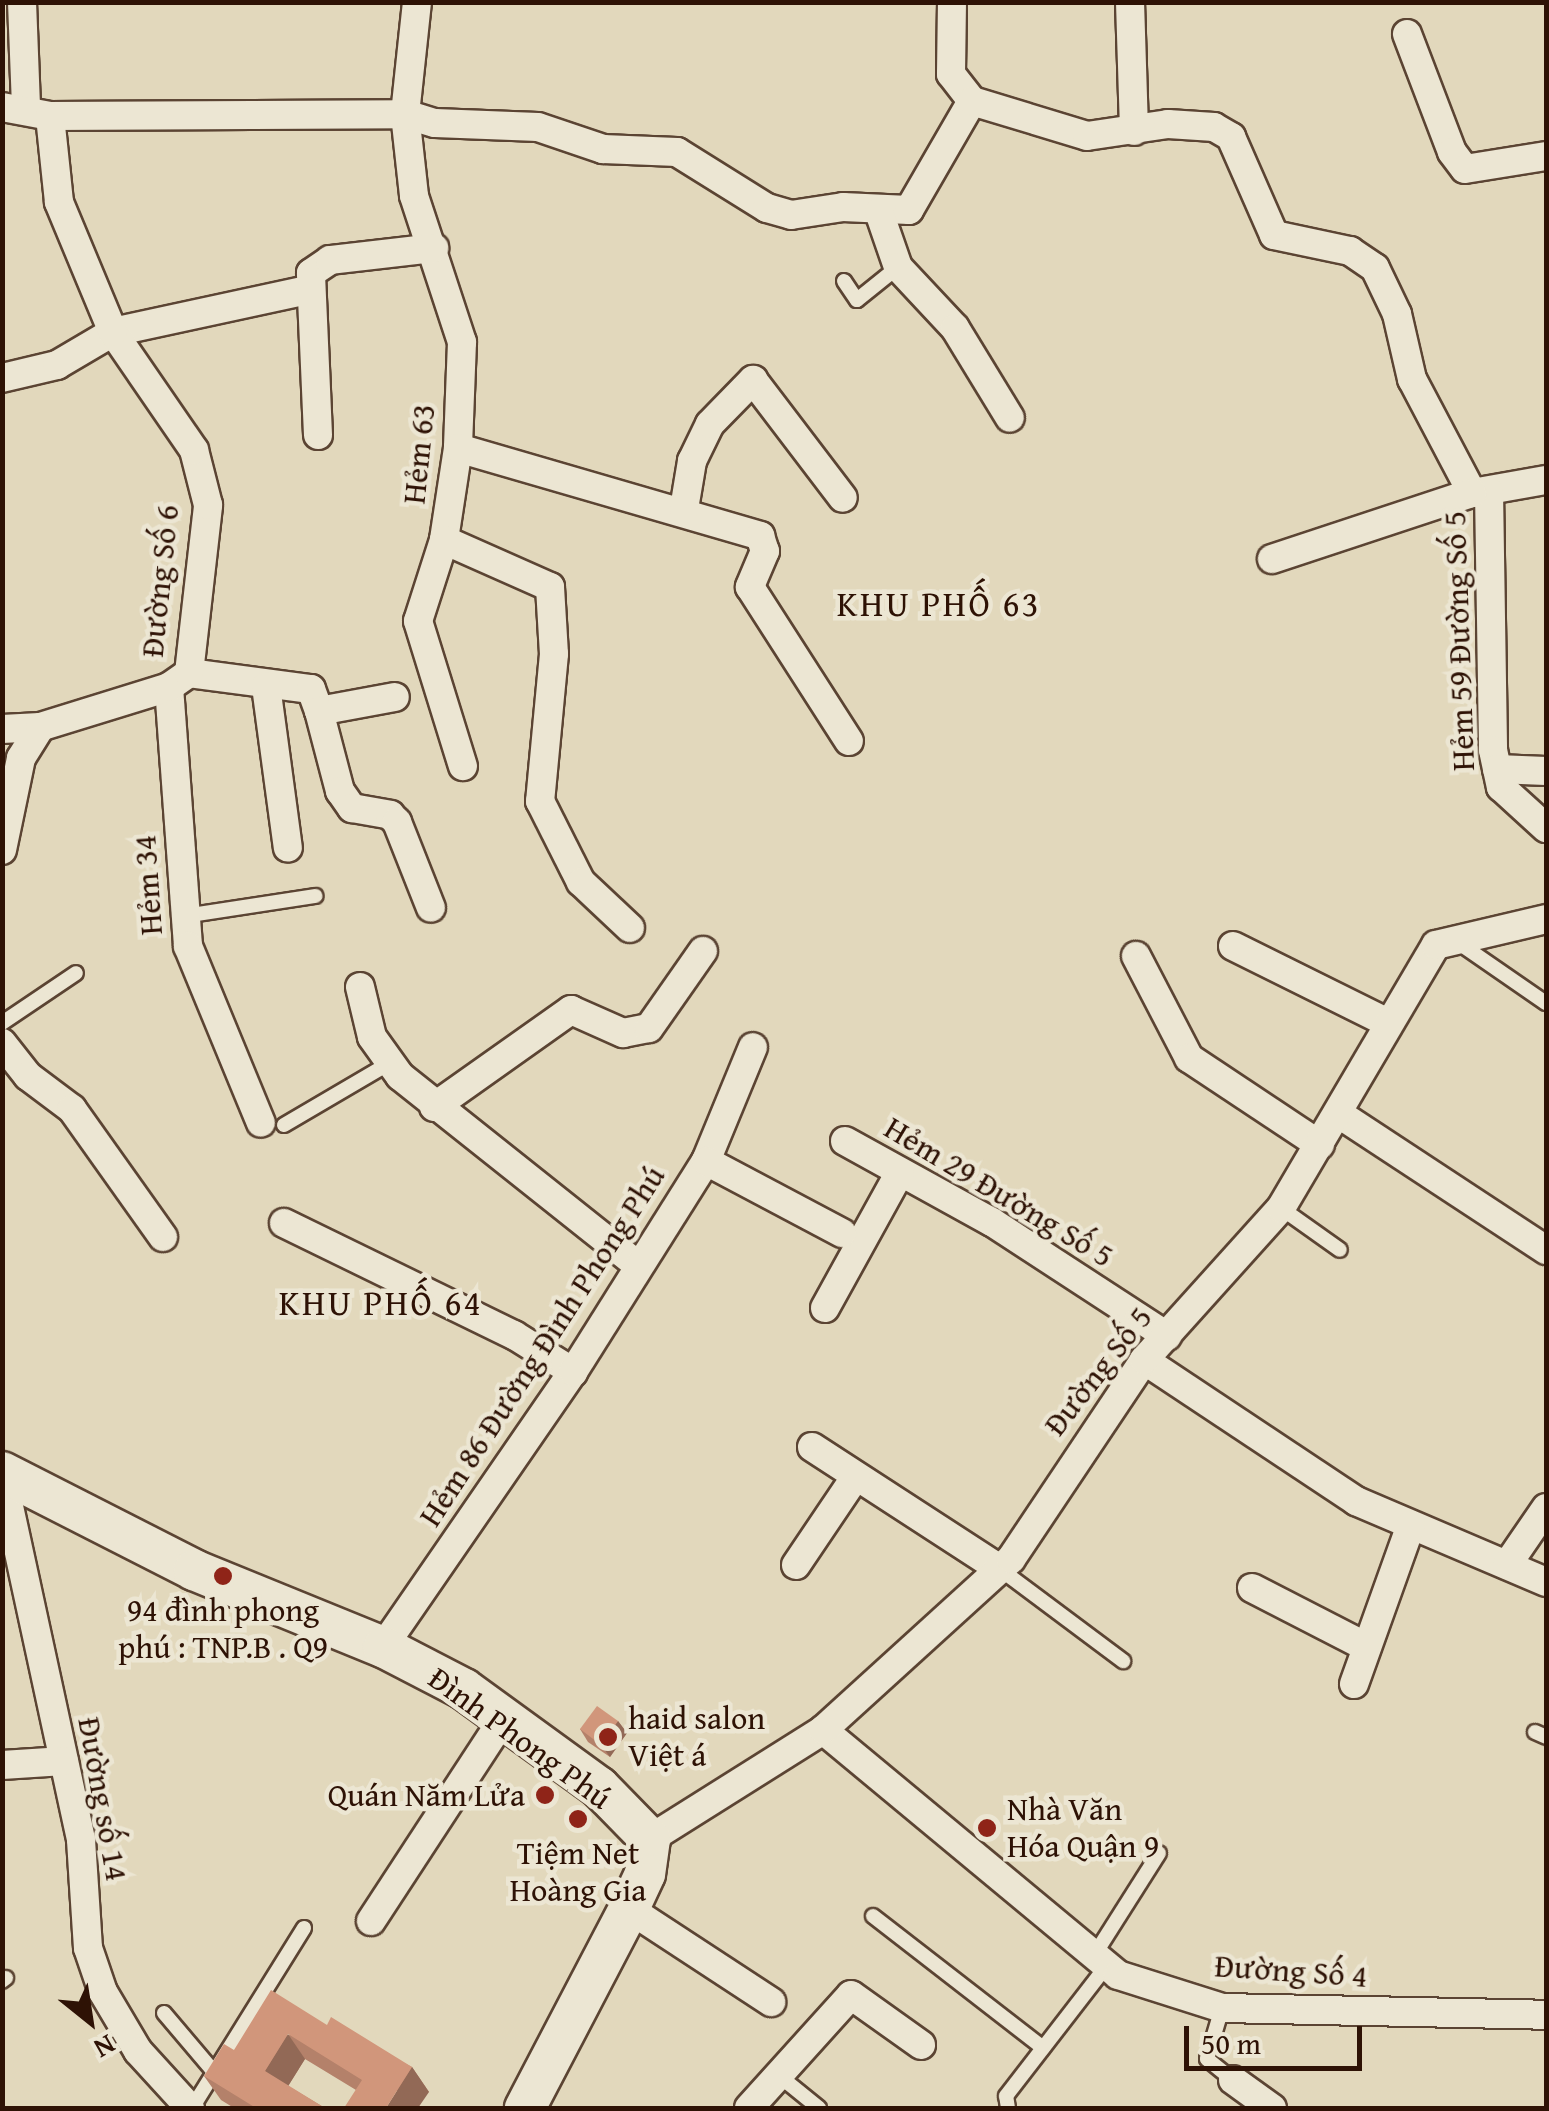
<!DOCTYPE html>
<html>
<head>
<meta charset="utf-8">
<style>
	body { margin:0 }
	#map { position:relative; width:1549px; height:2111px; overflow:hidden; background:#e2d8bc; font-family:"Gentium Book Plus",serif }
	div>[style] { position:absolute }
	.roads { filter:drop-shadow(2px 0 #5b4433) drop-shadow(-2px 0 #5b4433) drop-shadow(0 2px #5b4433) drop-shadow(0 -2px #5b4433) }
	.lane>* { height:14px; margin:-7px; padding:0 7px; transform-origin:7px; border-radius:7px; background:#ece6d3 }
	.street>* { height:28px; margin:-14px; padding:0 14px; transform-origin:14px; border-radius:14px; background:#ece6d3 }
	.secondary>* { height:40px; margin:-20px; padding:0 20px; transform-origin:20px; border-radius:20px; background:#ece6d3 }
	.wall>* { inset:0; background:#b4816a }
	.shaded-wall>* { inset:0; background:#926956 }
	.building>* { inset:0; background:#d1967b }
	.dots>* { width:28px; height:28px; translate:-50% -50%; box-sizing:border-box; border:5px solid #ece6d3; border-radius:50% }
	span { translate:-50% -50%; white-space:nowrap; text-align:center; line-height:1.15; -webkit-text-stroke:9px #ece6d3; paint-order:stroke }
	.street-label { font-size:32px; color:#2e1205 }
	.poi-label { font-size:32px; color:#2e1205 }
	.left { translate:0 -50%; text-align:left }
	.right { translate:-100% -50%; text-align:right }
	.neighbourhood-label { font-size:35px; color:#2e1205; letter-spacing:2.5px }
	.frame { position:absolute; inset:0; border:5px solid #2e1205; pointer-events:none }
	.north { position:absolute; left:40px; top:1971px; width:100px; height:100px; -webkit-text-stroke:8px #ece6d3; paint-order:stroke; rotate:150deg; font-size:28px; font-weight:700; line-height:40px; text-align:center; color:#2e1205 }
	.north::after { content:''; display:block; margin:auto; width:35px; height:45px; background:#2e1205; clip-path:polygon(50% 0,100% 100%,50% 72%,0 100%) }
	.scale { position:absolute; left:1184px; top:2026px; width:178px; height:45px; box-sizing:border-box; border:5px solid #2e1205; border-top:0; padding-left:12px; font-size:30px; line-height:35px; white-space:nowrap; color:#2e1205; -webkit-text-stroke:8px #ece6d3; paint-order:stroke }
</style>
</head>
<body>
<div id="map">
	<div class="roads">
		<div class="lane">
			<div style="left:844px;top:281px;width:23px;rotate:56deg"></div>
			<div style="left:857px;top:300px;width:53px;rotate:-38.8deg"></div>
			<div style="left:184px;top:916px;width:133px;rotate:-8.7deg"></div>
			<div style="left:1456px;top:941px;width:109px;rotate:34.6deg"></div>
			<div style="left:2px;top:1023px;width:89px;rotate:-34deg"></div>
			<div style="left:284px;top:1125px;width:121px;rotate:-30.4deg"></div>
			<div style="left:1281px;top:1208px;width:72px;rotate:35.4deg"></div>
			<div style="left:1000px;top:1569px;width:154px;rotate:36.8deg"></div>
			<div style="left:1535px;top:1732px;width:12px;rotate:24deg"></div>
			<div style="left:873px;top:1916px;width:215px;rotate:37.8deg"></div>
			<div style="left:1093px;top:1957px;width:123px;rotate:-57.6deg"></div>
			<div style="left:2px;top:1981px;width:5px;rotate:-37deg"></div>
			<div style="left:1222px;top:2008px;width:53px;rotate:106.4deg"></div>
			<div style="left:1207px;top:2059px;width:33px;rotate:39deg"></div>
			<div style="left:164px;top:2013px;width:77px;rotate:49.7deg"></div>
			<div style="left:777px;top:2074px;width:54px;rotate:39deg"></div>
			<div style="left:192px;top:2108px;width:212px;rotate:-58.1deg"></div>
			<div style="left:1008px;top:2108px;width:12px;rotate:-99deg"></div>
			<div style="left:1006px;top:2096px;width:162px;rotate:-52.3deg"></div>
		</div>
		<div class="street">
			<div style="left:22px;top:2px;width:106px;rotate:87.8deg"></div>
			<div style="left:417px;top:2px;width:113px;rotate:96.1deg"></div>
			<div style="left:405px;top:114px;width:82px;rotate:83.7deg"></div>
			<div style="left:414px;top:196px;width:154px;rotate:71.8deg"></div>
			<div style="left:462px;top:342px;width:106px;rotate:92.2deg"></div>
			<div style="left:458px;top:448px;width:93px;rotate:98.7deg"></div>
			<div style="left:444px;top:540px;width:116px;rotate:23.9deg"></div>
			<div style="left:550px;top:587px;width:67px;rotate:86.6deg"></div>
			<div style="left:554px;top:654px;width:148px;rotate:95.4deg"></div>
			<div style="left:540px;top:801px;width:91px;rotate:63.2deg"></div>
			<div style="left:581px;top:882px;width:67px;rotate:43.2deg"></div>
			<div style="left:952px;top:2px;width:72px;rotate:90.8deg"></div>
			<div style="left:951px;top:74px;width:34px;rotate:52deg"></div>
			<div style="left:1130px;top:2px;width:129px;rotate:88.2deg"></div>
			<div style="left:1407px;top:34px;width:126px;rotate:69.1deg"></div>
			<div style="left:1452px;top:152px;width:21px;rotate:53deg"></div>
			<div style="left:1465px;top:169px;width:82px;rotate:-9.1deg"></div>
			<div style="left:2px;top:107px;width:49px;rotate:10.6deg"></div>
			<div style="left:50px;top:116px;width:355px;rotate:-0.3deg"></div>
			<div style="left:405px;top:114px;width:31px;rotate:17deg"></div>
			<div style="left:435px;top:123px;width:103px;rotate:2.2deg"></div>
			<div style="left:538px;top:127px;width:69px;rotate:18.7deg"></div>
			<div style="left:603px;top:149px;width:74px;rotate:2.3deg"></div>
			<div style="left:677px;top:152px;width:106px;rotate:31.9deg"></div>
			<div style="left:767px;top:208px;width:25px;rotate:16deg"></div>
			<div style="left:791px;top:215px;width:53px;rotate:-8.7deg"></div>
			<div style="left:843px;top:207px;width:66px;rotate:2.6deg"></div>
			<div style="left:909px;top:210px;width:126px;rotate:-60deg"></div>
			<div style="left:972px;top:101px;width:120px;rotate:16.9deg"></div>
			<div style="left:1087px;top:136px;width:82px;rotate:-8.4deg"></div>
			<div style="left:1168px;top:124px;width:46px;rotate:3.7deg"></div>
			<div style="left:1214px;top:127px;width:20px;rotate:30deg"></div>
			<div style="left:1231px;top:137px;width:107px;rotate:66.3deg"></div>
			<div style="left:1274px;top:235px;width:78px;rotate:11.9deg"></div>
			<div style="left:1350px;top:251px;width:30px;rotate:34deg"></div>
			<div style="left:1375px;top:268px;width:51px;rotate:64.4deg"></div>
			<div style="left:1397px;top:314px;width:67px;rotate:77deg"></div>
			<div style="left:1412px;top:379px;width:129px;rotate:62.2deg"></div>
			<div style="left:1472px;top:493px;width:75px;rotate:-10deg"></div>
			<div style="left:879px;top:212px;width:58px;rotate:70.9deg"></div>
			<div style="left:898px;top:267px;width:83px;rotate:46.9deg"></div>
			<div style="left:955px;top:328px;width:105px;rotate:58.6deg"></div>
			<div style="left:2px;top:378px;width:57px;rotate:-13.3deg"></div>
			<div style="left:57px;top:365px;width:65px;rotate:-30.5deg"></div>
			<div style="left:113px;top:332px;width:198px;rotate:-12.2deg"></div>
			<div style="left:318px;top:435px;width:162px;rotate:-92.5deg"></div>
			<div style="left:311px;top:273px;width:23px;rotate:-34deg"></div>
			<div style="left:330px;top:260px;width:105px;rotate:-6.6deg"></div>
			<div style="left:458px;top:448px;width:315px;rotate:16.2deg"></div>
			<div style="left:760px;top:536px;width:16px;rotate:72deg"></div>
			<div style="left:765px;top:551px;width:39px;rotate:113deg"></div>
			<div style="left:750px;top:587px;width:183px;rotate:57.3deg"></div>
			<div style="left:1489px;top:491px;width:259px;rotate:89.1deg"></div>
			<div style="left:1493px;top:750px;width:38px;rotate:78deg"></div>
			<div style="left:1501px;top:787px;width:61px;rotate:42.3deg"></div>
			<div style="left:684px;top:509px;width:49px;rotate:-80.5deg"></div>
			<div style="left:692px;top:461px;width:41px;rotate:-64.1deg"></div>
			<div style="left:710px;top:424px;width:62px;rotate:-45.7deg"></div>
			<div style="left:753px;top:380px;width:148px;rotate:52.7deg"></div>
			<div style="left:444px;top:540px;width:85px;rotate:107.8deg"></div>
			<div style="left:418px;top:621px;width:152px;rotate:72.8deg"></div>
			<div style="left:1272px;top:559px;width:211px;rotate:-18.3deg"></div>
			<div style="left:189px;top:673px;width:123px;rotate:7.5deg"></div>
			<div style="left:311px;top:689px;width:23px;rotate:70deg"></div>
			<div style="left:319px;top:711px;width:77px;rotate:-10.4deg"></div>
			<div style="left:266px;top:686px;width:163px;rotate:82.3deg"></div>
			<div style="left:169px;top:687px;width:260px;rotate:85.8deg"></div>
			<div style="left:188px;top:946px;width:191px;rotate:67.6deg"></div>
			<div style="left:319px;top:711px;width:83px;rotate:75.3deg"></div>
			<div style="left:340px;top:791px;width:21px;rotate:55deg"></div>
			<div style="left:352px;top:808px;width:39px;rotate:10deg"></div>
			<div style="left:390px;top:815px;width:10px;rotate:45deg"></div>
			<div style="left:397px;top:822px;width:92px;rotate:68.4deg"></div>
			<div style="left:2px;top:729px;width:38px;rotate:-3deg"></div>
			<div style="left:1497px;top:769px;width:49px;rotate:2.3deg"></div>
			<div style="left:2px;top:850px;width:94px;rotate:-78.3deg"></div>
			<div style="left:21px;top:758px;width:36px;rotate:-58deg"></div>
			<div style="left:40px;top:727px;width:135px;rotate:-17.2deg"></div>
			<div style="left:169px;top:687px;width:24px;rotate:-35deg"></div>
			<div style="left:189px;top:673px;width:169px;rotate:-83.5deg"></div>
			<div style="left:208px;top:505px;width:57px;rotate:-104.3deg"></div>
			<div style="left:194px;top:450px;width:143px;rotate:-124.5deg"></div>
			<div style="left:113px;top:332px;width:141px;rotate:-112.6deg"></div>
			<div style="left:59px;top:202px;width:86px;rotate:-96deg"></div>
			<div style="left:1233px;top:946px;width:171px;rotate:26.4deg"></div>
			<div style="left:1136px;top:956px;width:115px;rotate:62.5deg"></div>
			<div style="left:1189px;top:1058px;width:157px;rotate:33.6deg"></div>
			<div style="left:360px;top:987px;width:51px;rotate:76.5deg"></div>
			<div style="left:372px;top:1037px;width:48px;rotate:54.3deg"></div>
			<div style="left:400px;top:1076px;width:305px;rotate:38.5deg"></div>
			<div style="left:2px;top:1043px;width:42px;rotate:51.8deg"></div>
			<div style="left:28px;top:1076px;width:55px;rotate:36.9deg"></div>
			<div style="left:72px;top:1109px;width:157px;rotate:54.6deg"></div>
			<div style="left:434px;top:1107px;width:168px;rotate:-35.3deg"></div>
			<div style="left:571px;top:1010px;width:57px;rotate:23.9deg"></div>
			<div style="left:623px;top:1033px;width:26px;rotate:-11deg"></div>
			<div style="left:649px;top:1028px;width:94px;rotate:-55deg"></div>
			<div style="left:1339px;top:1114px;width:248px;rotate:33.3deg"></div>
			<div style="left:845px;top:1141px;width:168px;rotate:28.9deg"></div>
			<div style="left:992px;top:1222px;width:209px;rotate:33.1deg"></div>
			<div style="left:706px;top:1161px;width:123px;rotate:-67.6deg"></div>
			<div style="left:284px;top:1223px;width:256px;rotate:26deg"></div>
			<div style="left:514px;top:1335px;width:70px;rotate:32.1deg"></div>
			<div style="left:825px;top:1308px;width:155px;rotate:-61.1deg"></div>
			<div style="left:1144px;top:1360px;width:255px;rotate:33.6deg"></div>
			<div style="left:1356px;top:1501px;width:207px;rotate:23.1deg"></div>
			<div style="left:812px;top:1447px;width:224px;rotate:33deg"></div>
			<div style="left:2px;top:1474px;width:374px;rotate:77.8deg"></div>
			<div style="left:81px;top:1840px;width:108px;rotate:86.3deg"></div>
			<div style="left:88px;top:1948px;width:46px;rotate:71.2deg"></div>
			<div style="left:103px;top:1992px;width:69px;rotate:59.3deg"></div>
			<div style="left:138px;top:2051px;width:77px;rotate:47.6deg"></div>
			<div style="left:796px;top:1565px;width:107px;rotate:-56deg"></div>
			<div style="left:1507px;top:1565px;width:69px;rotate:-55.6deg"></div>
			<div style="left:1252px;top:1588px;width:129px;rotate:27.2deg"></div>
			<div style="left:383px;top:1647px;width:334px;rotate:-55.4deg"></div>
			<div style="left:573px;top:1372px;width:249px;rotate:-57.8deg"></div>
			<div style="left:706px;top:1161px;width:154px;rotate:27.9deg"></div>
			<div style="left:1354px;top:1684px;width:169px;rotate:-70.3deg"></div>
			<div style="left:823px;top:1730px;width:383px;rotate:39.7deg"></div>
			<div style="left:1118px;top:1975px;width:109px;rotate:17.6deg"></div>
			<div style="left:1222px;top:2008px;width:324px;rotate:1.2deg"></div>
			<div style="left:2px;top:1765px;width:62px;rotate:-3.7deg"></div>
			<div style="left:650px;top:1839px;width:204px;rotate:-32.2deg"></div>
			<div style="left:823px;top:1730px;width:254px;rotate:-42.3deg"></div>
			<div style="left:1011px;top:1559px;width:239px;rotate:-56.2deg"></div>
			<div style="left:1144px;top:1360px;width:205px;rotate:-48deg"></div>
			<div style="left:1281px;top:1208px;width:305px;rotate:-59.5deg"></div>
			<div style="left:1436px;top:945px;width:113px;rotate:-13.3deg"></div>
			<div style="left:629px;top:1909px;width:170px;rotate:33.2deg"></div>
			<div style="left:371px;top:1921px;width:243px;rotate:-56.8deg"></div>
			<div style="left:1233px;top:2080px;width:48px;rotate:35.7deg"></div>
			<div style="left:749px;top:2108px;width:152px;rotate:-47.9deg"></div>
			<div style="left:851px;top:1995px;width:86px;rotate:35.5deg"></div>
		</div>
		<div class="secondary">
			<div style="left:2px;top:1472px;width:216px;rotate:27deg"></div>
			<div style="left:194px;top:1570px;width:204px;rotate:22.2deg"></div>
			<div style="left:383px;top:1647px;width:91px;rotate:27.4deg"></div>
			<div style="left:464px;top:1689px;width:167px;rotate:36deg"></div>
			<div style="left:599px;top:1787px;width:73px;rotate:45.6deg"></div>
			<div style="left:650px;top:1839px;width:35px;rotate:98deg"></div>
			<div style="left:645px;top:1874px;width:38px;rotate:115deg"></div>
			<div style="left:629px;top:1909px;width:225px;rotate:117.6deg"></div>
		</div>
	</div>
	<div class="wall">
		<div style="clip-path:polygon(618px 1721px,627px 1733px,610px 1757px,588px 1742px,580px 1729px)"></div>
		<div style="clip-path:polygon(327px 2025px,412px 2067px,429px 2092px,356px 2090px,305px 2059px,288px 2086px,325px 2108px,234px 2108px,221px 2100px,204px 2076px,234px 2050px)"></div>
	</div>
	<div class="shaded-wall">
		<div style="clip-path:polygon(618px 1721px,627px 1733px,610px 1757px,601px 1745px)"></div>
		<div style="clip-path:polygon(288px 2034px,305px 2059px,282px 2096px,265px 2071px)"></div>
		<div style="clip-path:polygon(412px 2067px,429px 2092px,418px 2108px,386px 2108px)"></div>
	</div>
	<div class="building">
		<div style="clip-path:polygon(597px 1706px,618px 1721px,601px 1745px,580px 1729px)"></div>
		<div style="clip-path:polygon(271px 1990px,327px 2025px,331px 2017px,412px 2067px,386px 2108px,344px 2108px,362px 2080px,288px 2034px,265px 2071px,325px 2108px,256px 2108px,204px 2076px,224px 2044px,234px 2050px)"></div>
	</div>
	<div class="dots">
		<div style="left:223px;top:1576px;background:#8f2418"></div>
		<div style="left:608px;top:1737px;background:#8f2418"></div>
		<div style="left:545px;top:1795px;background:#8f2418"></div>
		<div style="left:578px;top:1819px;background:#8f2418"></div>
		<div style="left:987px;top:1828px;background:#8f2418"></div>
	</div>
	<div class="street-label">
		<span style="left:419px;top:454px;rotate:-84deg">Hẻm 63</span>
		<span style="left:160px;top:581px;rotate:-84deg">Đường Số 6</span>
		<span style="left:1459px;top:641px;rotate:-92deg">Hẻm 59 Đường Số 5</span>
		<span style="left:148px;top:885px;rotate:-94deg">Hẻm 34</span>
		<span style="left:999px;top:1192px;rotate:31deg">Hẻm 29 Đường Số 5</span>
		<span style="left:542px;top:1346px;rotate:-57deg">Hẻm 86 Đường Đình Phong Phú</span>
		<span style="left:1098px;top:1371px;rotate:-52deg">Đường Số 5</span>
		<span style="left:520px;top:1738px;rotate:36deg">Đình Phong Phú</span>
		<span style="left:103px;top:1799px;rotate:80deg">Đường số 14</span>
		<span style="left:1291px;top:1971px;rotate:4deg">Đường Số 4</span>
	</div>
	<div class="poi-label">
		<span style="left:223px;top:1629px">94 đình phong<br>phú : TNP.B . Q9</span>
		<span class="left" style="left:628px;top:1737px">haid salon<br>Việt á</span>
		<span class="right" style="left:525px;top:1795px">Quán Năm Lửa</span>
		<span class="left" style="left:1007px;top:1828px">Nhà Văn<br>Hóa Quận 9</span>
		<span style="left:578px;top:1872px">Tiệm Net<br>Hoàng Gia</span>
	</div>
	<div class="neighbourhood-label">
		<span style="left:939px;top:604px">KHU PHỐ 63</span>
		<span style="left:381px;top:1303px">KHU PHỐ 64</span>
	</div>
	<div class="frame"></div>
	<div class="north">N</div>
	<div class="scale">50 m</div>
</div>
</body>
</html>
